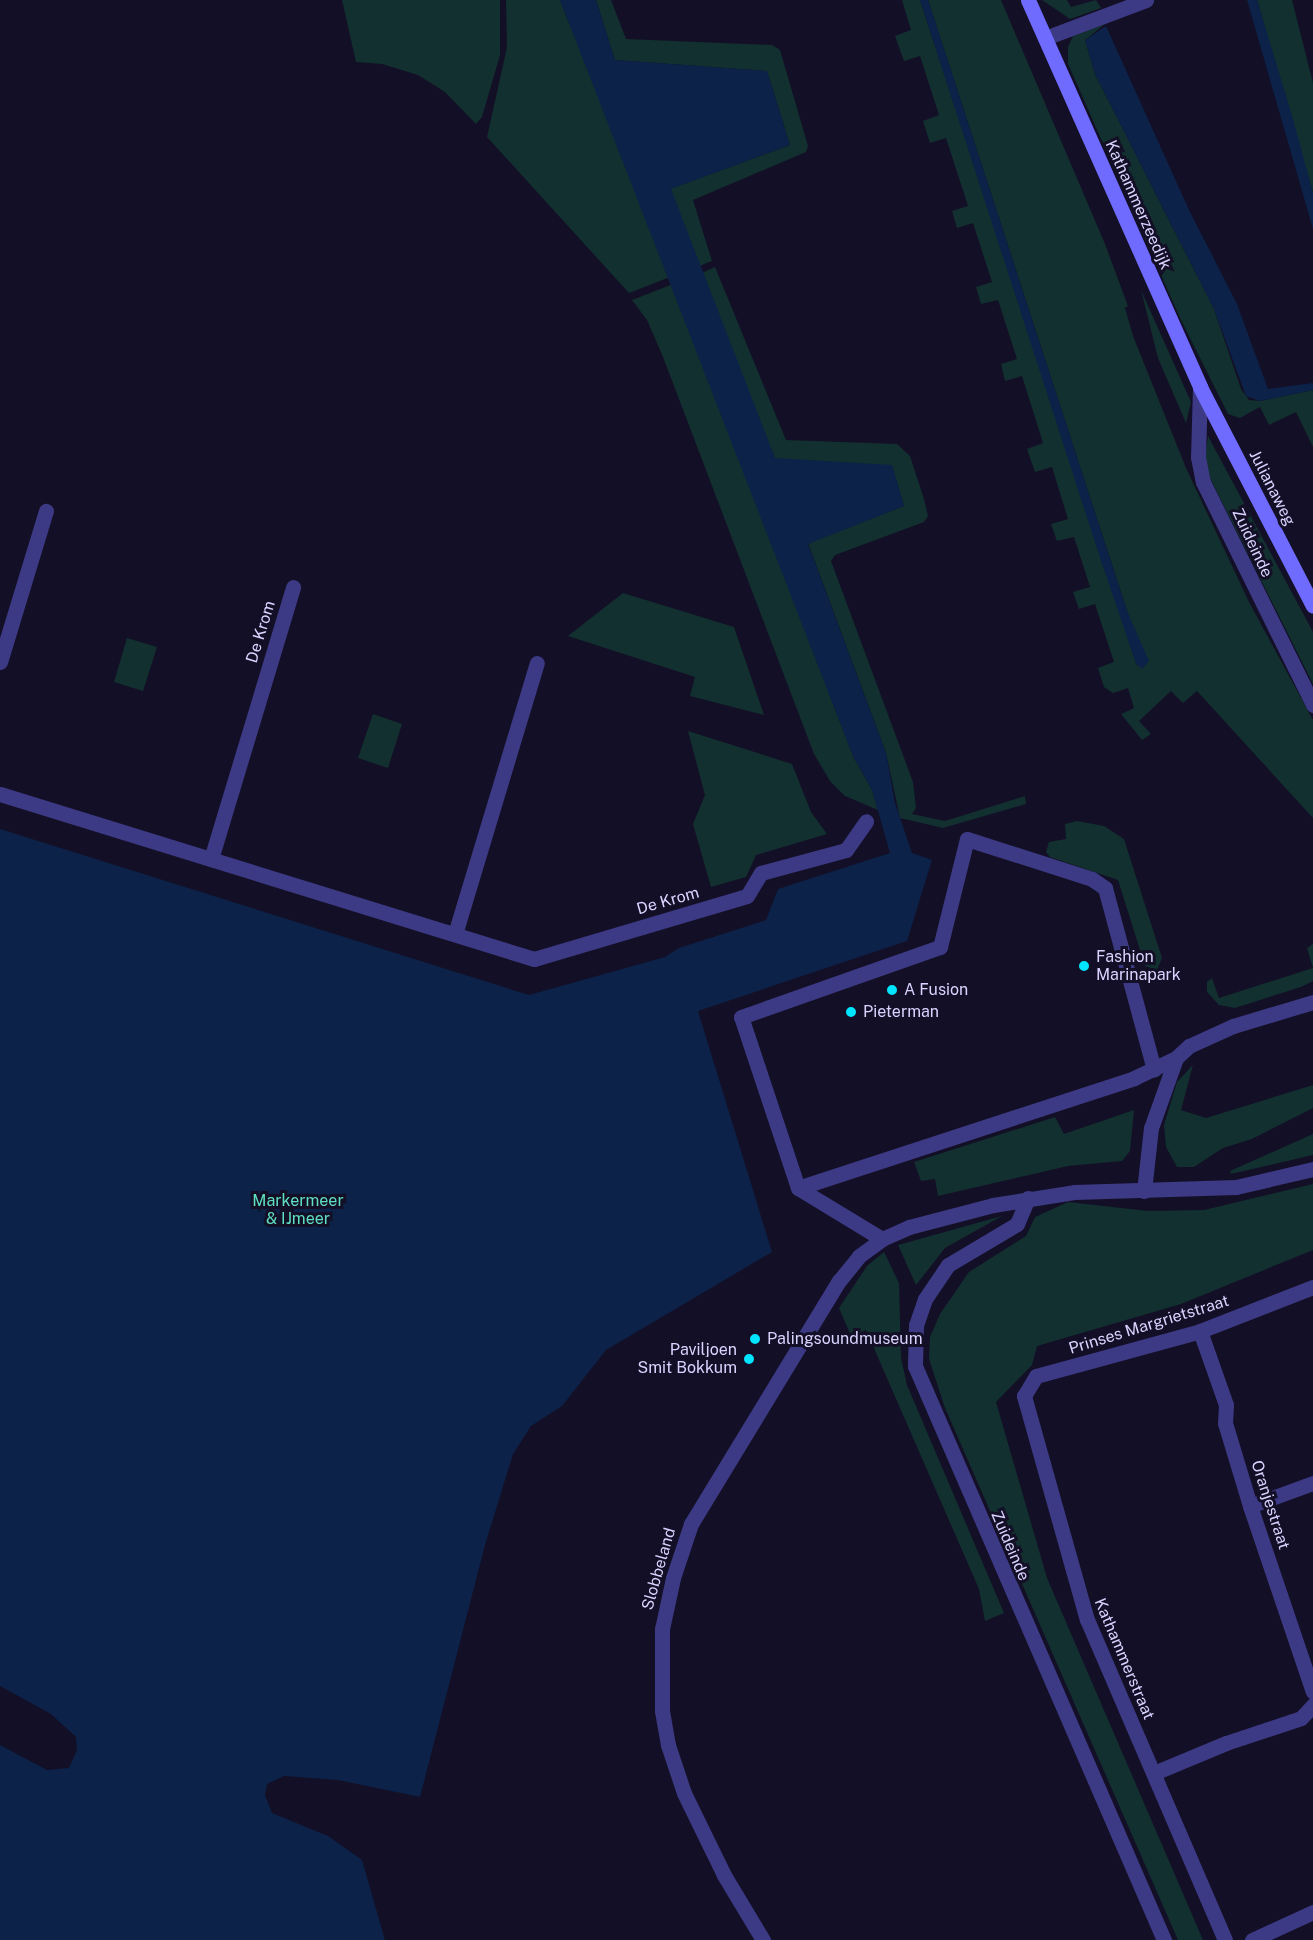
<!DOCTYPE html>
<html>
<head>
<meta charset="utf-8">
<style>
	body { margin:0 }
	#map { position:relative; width:1313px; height:1940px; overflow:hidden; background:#130f26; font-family:"Public Sans",sans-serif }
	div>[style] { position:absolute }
	.green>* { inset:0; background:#12302f }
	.water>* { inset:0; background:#0c2248 }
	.street>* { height:15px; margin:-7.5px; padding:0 7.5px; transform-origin:7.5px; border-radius:7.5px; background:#3d3a85 }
	.secondary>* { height:15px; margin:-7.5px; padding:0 7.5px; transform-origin:7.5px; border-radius:7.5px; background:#6f6bff }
	.dots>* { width:16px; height:16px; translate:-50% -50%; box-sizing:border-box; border:3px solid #130f26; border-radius:50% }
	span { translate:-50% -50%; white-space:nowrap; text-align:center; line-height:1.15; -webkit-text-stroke:6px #130f26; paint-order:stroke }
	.street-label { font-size:16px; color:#d9d4ff }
	.poi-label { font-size:16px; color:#d9d4ff }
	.left { translate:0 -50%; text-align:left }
	.right { translate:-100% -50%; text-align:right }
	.park-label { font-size:16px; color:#5fe0c0 }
</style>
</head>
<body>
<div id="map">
	<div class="green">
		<div style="clip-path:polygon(342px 0,500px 0,500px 55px,482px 117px,476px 124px,445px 92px,418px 75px,382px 64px,356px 62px)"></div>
		<div style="clip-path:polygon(506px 0,560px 0,670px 277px,629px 293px,487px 137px,507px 47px)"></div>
		<div style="clip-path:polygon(596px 0,611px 0,626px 39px,772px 45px,780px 50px,808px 146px,806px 152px,693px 200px,712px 261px,699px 266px,670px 189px,790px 145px,767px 71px,615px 60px)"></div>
		<div style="clip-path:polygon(902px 0,920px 0,1136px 663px,1138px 667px,1132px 626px,928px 0,1001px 0,1105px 244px,1128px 306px,1125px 308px,1133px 336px,1186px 468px,1249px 602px,1313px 720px,1313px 818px,1197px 691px,1183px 703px,1171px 691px,1139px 721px,1151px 734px,1142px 740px,1121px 714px,1134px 708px,1128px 688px,1113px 693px,1104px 687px,1098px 668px,1114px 662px,1095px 604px,1079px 609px,1073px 592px,1090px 587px,1074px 537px,1057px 541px,1051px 524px,1068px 519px,1052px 467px,1035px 472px,1027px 449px,1043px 443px,1022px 376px,1005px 381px,1001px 364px,1017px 359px,998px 300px,981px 304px,976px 287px,992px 282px,973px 223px,957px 228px,952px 211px,968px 206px,946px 138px,930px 143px,923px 121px,939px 115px,920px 56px,904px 61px,895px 36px,911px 30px)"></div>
		<div style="clip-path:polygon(1042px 0,1067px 0,1071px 7px,1096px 0,1101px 8px,1070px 19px)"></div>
		<div style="clip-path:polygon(1257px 0,1292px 0,1313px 83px,1313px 193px)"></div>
		<div style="clip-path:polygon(1105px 24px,1085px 40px,1095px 74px,1214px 309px,1241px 389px,1249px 400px,1260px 401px,1313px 390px,1313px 447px,1296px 412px,1269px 425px,1260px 407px,1240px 418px,1228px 414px,1180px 318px,1068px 64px,1068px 47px,1073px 36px)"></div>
		<div style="clip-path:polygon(715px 267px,786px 440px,897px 444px,910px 456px,924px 499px,928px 516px,924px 522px,835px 555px,831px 561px,913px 782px,916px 808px,912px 814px,945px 821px,1025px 796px,1026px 804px,943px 828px,900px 818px,886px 753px,808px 543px,904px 506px,892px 466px,775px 459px,702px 273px)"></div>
		<div style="clip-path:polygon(673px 284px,853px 756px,872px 790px,878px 810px,845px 796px,830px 781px,814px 754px,663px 357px,647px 320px,632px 300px)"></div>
		<div style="clip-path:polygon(1141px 290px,1191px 402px,1186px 423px,1158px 358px)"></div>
		<div style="clip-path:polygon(1208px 436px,1313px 632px,1313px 684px,1209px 476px,1205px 459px)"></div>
		<div style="clip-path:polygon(623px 593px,734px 627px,764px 715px,690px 696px,695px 677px,568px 636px)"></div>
		<div style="clip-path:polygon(127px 638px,157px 647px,143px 691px,114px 682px)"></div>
		<div style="clip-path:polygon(373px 714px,402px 724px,388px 768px,358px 758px)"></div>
		<div style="clip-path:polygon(688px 731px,792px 764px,811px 812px,827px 834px,756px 855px,746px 877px,711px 887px,693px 824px,705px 795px)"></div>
		<div style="clip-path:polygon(1077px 821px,1104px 826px,1124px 839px,1162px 958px,1157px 970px,1145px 966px,1118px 880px,1050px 857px,1046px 852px,1049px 842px,1066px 839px,1065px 824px)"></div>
		<div style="clip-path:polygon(1313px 944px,1313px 981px,1301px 987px,1235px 1008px,1219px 1005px,1207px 992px,1207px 982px,1212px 978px,1219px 998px,1313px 968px,1307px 948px)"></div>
		<div style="clip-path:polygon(1193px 1065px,1181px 1110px,1206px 1118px,1313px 1085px,1313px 1108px,1252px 1139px,1223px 1148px,1194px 1167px,1177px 1167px,1166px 1147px,1164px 1125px,1177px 1082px)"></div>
		<div style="clip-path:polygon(1134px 1110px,1130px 1151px,1122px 1161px,1068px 1166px,938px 1196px,935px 1179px,921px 1181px,914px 1162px,1055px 1117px,1064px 1134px)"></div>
		<div style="clip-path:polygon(1313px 1134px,1313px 1155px,1231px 1174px,1230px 1171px)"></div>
		<div style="clip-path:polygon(1313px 1184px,1313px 1250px,1181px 1304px,1037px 1346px,1032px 1365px,996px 1402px,1047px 1578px,1203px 1940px,1178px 1940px,945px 1408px,929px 1359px,930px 1337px,940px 1314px,969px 1272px,1026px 1236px,1035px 1217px,1068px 1202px,1148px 1211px,1204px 1210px)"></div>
		<div style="clip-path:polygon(1002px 1216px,945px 1248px,916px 1285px,898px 1245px)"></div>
		<div style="clip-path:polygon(884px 1252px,899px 1283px,901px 1358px,907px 1385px,1004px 1613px,985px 1621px,979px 1589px,866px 1330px,851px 1336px,839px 1308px,867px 1266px)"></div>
	</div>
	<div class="water">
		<div style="clip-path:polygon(560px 0,596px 0,615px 60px,767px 71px,790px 145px,671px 189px,775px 458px,892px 465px,904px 506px,808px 544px,886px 753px,895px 803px,912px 853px,932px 860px,907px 941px,698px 1011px,772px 1252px,606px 1350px,562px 1406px,531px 1426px,513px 1454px,485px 1545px,420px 1797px,338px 1780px,284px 1776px,267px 1784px,265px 1795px,272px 1813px,328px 1836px,362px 1860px,385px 1940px,0 1940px,0 1745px,47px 1770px,69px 1768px,77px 1750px,76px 1737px,51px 1714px,0 1686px,0 829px,529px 995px,665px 957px,679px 948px,766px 920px,778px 889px,890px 853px,872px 790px,853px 756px)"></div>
		<div style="clip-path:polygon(920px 0,928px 0,1127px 611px,1149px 661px,1142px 669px,1136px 663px,1101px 561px)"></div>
		<div style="clip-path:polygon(1247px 0,1257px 0,1293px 119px,1313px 193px,1313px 229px)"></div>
		<div style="clip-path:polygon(1106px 26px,1189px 210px,1237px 304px,1268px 389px,1313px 383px,1313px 390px,1260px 401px,1246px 396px,1214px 309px,1095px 74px,1085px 40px)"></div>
	</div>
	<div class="street">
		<div style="left:1045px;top:38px;width:108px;rotate:-20.6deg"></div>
		<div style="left:1200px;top:387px;width:70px;rotate:91.6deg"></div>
		<div style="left:1198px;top:457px;width:25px;rotate:79deg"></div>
		<div style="left:1203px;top:482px;width:249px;rotate:63.7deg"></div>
		<div style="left:0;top:662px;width:158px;rotate:-73.1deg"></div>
		<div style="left:0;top:794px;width:559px;rotate:17.17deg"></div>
		<div style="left:534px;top:959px;width:222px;rotate:-16.5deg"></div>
		<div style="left:747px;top:896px;width:27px;rotate:-59deg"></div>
		<div style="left:761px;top:873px;width:88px;rotate:-15.1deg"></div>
		<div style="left:846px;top:850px;width:35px;rotate:-55deg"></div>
		<div style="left:211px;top:859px;width:284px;rotate:-73.2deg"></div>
		<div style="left:455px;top:934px;width:283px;rotate:-73.2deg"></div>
		<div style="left:798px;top:1188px;width:354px;rotate:-18.1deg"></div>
		<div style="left:1134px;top:1078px;width:47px;rotate:-25.5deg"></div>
		<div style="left:1144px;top:1191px;width:63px;rotate:-83.7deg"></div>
		<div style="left:1151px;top:1128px;width:74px;rotate:-70.3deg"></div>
		<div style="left:1176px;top:1058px;width:18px;rotate:-43deg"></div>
		<div style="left:1189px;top:1046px;width:48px;rotate:-24.4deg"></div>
		<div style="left:1233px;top:1026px;width:84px;rotate:-16.7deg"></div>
		<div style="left:1028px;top:1198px;width:28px;rotate:113deg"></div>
		<div style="left:1017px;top:1224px;width:80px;rotate:149.3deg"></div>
		<div style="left:948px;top:1265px;width:41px;rotate:124.1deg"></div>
		<div style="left:925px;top:1299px;width:28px;rotate:109deg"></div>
		<div style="left:916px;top:1325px;width:41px;rotate:91.4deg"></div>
		<div style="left:915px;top:1366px;width:626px;rotate:66.55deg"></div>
		<div style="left:882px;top:1239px;width:98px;rotate:-148.7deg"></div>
		<div style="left:798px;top:1188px;width:180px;rotate:-108.4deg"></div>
		<div style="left:741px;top:1017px;width:211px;rotate:-19.4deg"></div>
		<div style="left:940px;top:947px;width:111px;rotate:-76deg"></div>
		<div style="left:967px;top:839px;width:131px;rotate:17.7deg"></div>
		<div style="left:1092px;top:879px;width:16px;rotate:35deg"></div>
		<div style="left:1105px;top:888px;width:188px;rotate:74.9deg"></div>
		<div style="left:1200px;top:1331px;width:78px;rotate:70.6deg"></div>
		<div style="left:1226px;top:1405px;width:18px;rotate:93deg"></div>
		<div style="left:1225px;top:1423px;width:87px;rotate:73.2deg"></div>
		<div style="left:1250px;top:1506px;width:196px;rotate:71.3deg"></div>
		<div style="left:1250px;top:1506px;width:67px;rotate:-20.1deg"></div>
		<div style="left:1154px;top:1773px;width:78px;rotate:-22.6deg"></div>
		<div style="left:1226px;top:1743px;width:79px;rotate:-18.4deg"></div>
		<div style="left:1301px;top:1718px;width:18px;rotate:-47deg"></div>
		<div style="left:763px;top:1940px;width:76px;rotate:-121deg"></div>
		<div style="left:724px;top:1875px;width:91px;rotate:-116deg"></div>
		<div style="left:684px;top:1793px;width:51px;rotate:-108.4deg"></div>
		<div style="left:668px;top:1745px;width:35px;rotate:-100deg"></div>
		<div style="left:662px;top:1711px;width:82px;rotate:-90deg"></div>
		<div style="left:662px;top:1629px;width:52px;rotate:-77.8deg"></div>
		<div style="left:673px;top:1578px;width:57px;rotate:-71.6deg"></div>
		<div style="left:691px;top:1524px;width:285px;rotate:-58.7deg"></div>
		<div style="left:839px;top:1281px;width:32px;rotate:-51deg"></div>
		<div style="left:859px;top:1256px;width:29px;rotate:-36deg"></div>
		<div style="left:882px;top:1239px;width:30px;rotate:-24deg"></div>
		<div style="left:909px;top:1227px;width:87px;rotate:-14.7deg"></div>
		<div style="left:993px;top:1205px;width:82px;rotate:-9.1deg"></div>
		<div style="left:1074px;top:1192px;width:162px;rotate:-1.8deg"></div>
		<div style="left:1236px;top:1187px;width:79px;rotate:-13.2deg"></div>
		<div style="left:1225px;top:1940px;width:348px;rotate:-113.3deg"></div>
		<div style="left:1087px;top:1620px;width:233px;rotate:-105.7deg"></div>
		<div style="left:1024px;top:1396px;width:23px;rotate:-59deg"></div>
		<div style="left:1036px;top:1376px;width:170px;rotate:-15.3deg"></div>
		<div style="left:1200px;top:1331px;width:121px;rotate:-21.3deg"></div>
		<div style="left:1252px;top:1940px;width:67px;rotate:-24.7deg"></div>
	</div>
	<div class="secondary">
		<div style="left:1028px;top:0;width:424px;rotate:66deg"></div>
		<div style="left:1200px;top:387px;width:246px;rotate:62.7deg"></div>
	</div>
	<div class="dots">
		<div style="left:1084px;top:966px;background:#00e5ff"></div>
		<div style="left:892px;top:990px;background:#00e5ff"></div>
		<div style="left:851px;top:1012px;background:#00e5ff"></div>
		<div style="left:755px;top:1339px;background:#00e5ff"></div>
		<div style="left:749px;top:1359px;background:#00e5ff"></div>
	</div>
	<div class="street-label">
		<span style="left:1138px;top:205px;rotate:66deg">Kathammerzeedijk</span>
		<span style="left:1272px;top:488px;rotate:63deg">Julianaweg</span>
		<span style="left:1252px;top:543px;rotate:65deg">Zuideinde</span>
		<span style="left:261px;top:632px;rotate:-73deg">De Krom</span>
		<span style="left:668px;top:901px;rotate:-16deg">De Krom</span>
		<span style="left:1149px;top:1325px;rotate:-17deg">Prinses Margrietstraat</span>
		<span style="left:1270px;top:1505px;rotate:72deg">Oranjestraat</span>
		<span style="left:1010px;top:1546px;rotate:67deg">Zuideinde</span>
		<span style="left:659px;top:1569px;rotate:-74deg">Slobbeland</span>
		<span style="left:1124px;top:1659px;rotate:67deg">Kathammerstraat</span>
	</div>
	<div class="poi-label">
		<span class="left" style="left:1096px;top:966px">Fashion<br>Marinapark</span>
		<span class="left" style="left:904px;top:990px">A Fusion</span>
		<span class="left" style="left:863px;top:1012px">Pieterman</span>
		<span class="left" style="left:767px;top:1339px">Palingsoundmuseum</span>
		<span class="right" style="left:737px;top:1359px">Paviljoen<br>Smit Bokkum</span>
	</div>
	<div class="park-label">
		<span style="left:298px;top:1210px">Markermeer<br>&amp; IJmeer</span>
	</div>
</div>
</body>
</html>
